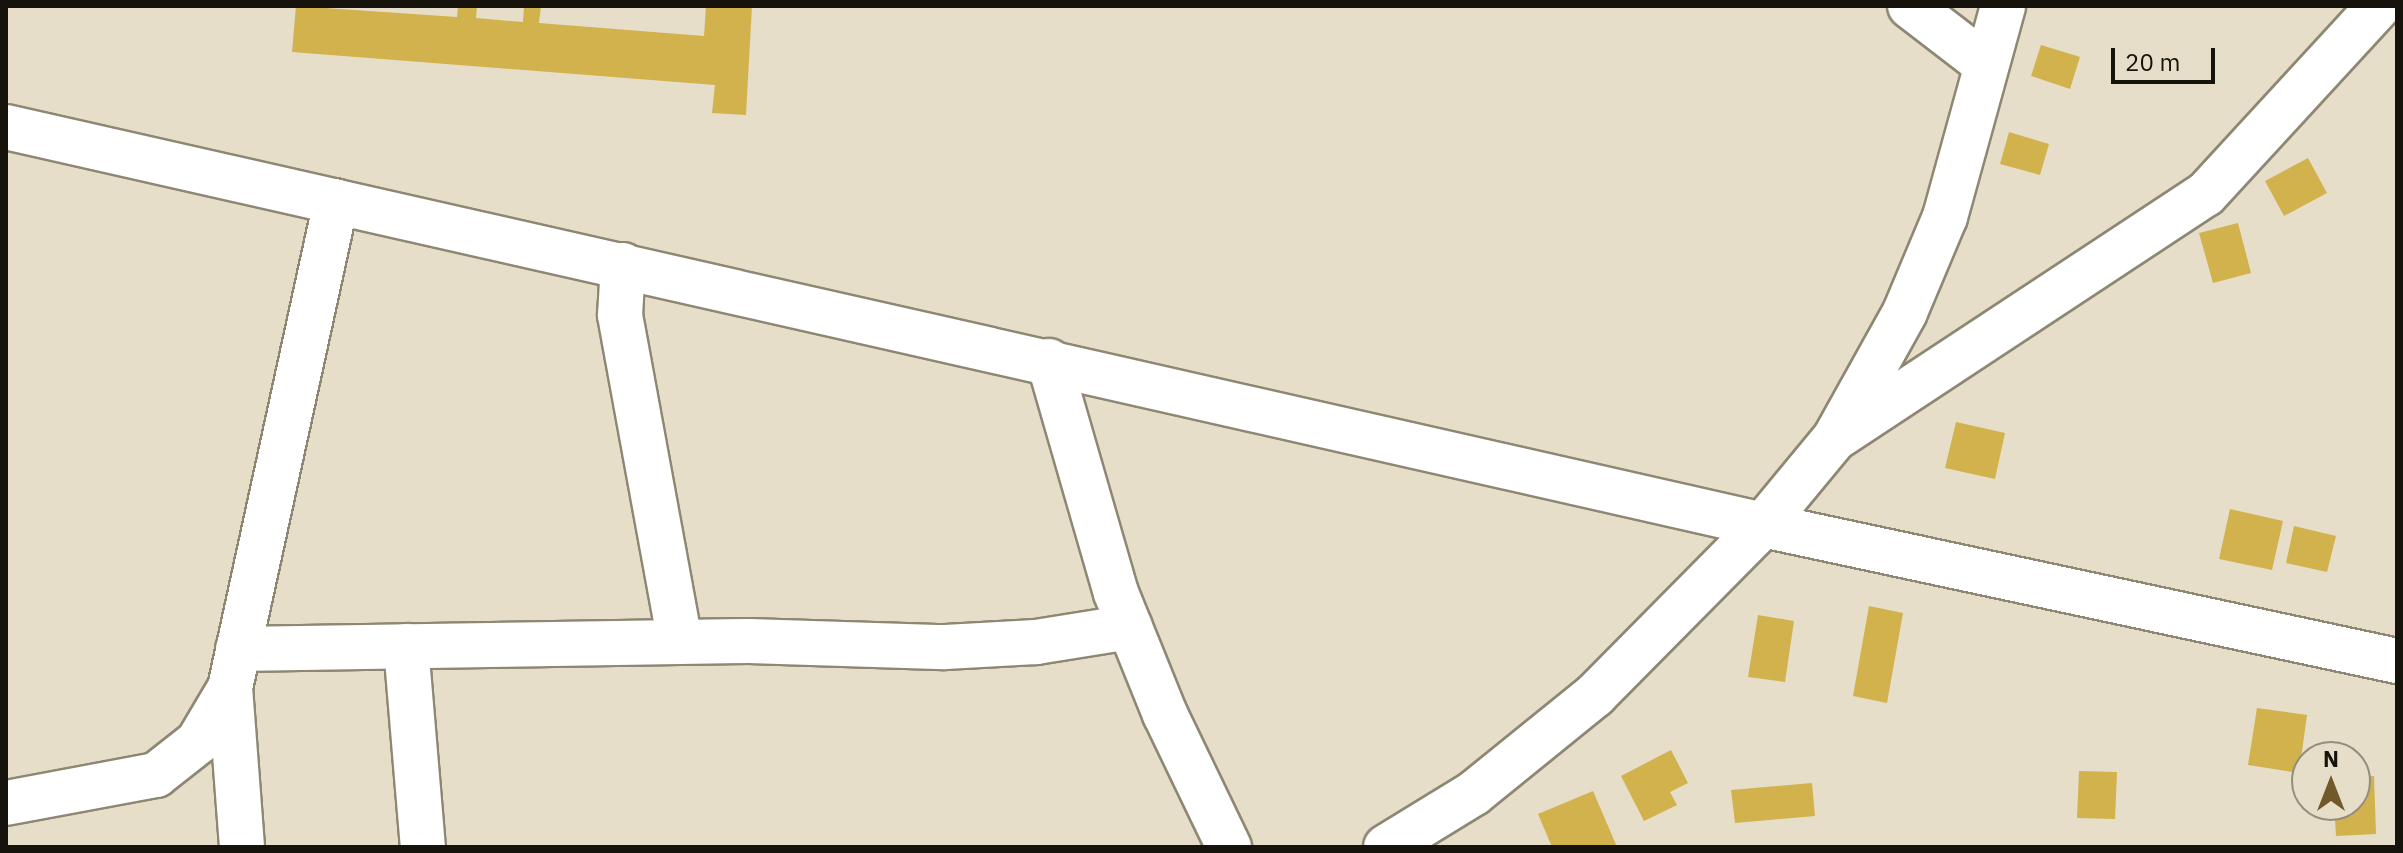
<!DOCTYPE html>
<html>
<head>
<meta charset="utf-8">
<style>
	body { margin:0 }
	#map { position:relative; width:2403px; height:853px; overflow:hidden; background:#e6dec9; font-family:"IBM Plex Sans",sans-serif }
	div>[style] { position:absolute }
	.building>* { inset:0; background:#d2b24d }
	.roads { filter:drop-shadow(2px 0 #8d8773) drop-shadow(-2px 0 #8d8773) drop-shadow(0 2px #8d8773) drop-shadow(0 -2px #8d8773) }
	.minor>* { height:44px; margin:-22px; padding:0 22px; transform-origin:22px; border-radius:22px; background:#fff }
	span { translate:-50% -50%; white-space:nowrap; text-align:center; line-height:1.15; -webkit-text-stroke:6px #e6dec9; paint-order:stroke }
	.frame { position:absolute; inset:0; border:8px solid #16130c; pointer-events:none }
	.north { position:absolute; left:2291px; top:741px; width:80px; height:80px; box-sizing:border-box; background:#e6dec9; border:2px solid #938d7d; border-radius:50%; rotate:0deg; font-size:22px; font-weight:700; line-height:32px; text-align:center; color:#16130c }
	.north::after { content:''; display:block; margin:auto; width:28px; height:36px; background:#72592a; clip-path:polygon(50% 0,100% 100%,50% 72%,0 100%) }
	.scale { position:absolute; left:2111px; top:48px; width:104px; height:36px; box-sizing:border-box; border:4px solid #16130c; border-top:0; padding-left:10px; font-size:24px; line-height:28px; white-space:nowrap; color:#16130c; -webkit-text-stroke:6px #e6dec9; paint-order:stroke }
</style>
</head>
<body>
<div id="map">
	<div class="building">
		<div style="clip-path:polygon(296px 6px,457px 17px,458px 6px,477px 6px,476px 18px,523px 22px,524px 6px,541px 6px,539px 23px,704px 36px,706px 6px,752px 6px,746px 115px,712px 113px,715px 85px,292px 52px)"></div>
		<div style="clip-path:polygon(2041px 45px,2080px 57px,2070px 89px,2031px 76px)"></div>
		<div style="clip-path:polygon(2009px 132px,2049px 144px,2040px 175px,2000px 164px)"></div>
		<div style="clip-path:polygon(2308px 158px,2327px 193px,2284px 216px,2265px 181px)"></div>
		<div style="clip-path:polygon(2238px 223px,2251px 273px,2213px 283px,2199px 233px)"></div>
		<div style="clip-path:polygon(1956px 422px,2005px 433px,1995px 479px,1945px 468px)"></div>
		<div style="clip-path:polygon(2230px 509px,2283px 521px,2272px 570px,2219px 559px)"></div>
		<div style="clip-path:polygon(2294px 526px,2336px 536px,2327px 572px,2286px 563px)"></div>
		<div style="clip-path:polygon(1869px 606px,1903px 613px,1887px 703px,1853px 696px)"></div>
		<div style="clip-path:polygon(1758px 615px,1794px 621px,1785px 682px,1748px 677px)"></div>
		<div style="clip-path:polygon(2257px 708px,2307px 715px,2299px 773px,2248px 765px)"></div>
		<div style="clip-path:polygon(1671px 750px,1688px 783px,1670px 792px,1677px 805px,1644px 821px,1621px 776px)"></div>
		<div style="clip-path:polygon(2079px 771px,2117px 772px,2115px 819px,2077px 818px)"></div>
		<div style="clip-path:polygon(2374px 776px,2376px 834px,2336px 836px,2334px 805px,2355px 805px,2355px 777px)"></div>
		<div style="clip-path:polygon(1812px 783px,1815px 816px,1735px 823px,1731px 790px)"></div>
		<div style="clip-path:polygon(1593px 791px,1617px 847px,1552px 847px,1538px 814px)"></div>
	</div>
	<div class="roads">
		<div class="minor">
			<div style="left:1910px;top:6px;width:93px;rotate:37.6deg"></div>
			<div style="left:6px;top:127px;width:1802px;rotate:12.76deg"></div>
			<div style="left:1763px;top:525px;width:648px;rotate:12.11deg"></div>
			<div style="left:623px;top:265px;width:50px;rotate:93.4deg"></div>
			<div style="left:620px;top:315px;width:332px;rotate:79.6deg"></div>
			<div style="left:1049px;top:361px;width:241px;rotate:73.9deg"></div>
			<div style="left:1116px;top:593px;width:131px;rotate:68deg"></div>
			<div style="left:1165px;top:714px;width:148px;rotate:64.3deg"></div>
			<div style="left:1840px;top:435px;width:438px;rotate:-33.4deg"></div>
			<div style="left:2206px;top:194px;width:255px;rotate:-47.4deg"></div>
			<div style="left:406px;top:646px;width:202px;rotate:85.2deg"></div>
			<div style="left:238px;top:649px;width:511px;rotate:-0.9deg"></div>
			<div style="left:749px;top:641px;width:196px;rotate:1.8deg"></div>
			<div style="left:945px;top:647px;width:91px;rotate:-3.1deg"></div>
			<div style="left:1036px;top:642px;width:95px;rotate:-9.1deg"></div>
			<div style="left:6px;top:803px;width:153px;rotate:-10.6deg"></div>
			<div style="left:156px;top:775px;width:53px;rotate:-38.2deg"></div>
			<div style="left:198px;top:742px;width:63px;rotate:-59.3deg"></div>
			<div style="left:242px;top:847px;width:159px;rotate:-94.3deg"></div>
			<div style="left:230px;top:688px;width:498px;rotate:-77.7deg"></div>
			<div style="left:1386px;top:847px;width:103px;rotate:-31.5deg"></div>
			<div style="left:1474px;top:793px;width:156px;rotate:-39deg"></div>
			<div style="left:1595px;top:695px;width:239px;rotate:-45.3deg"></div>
			<div style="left:1763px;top:525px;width:113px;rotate:-50.4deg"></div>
			<div style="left:1835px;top:438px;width:144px;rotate:-60.9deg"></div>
			<div style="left:1905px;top:312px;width:103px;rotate:-67.2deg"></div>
			<div style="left:1945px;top:217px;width:219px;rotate:-74.6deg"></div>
		</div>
	</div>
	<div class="frame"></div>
	<div class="north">N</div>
	<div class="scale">20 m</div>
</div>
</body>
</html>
